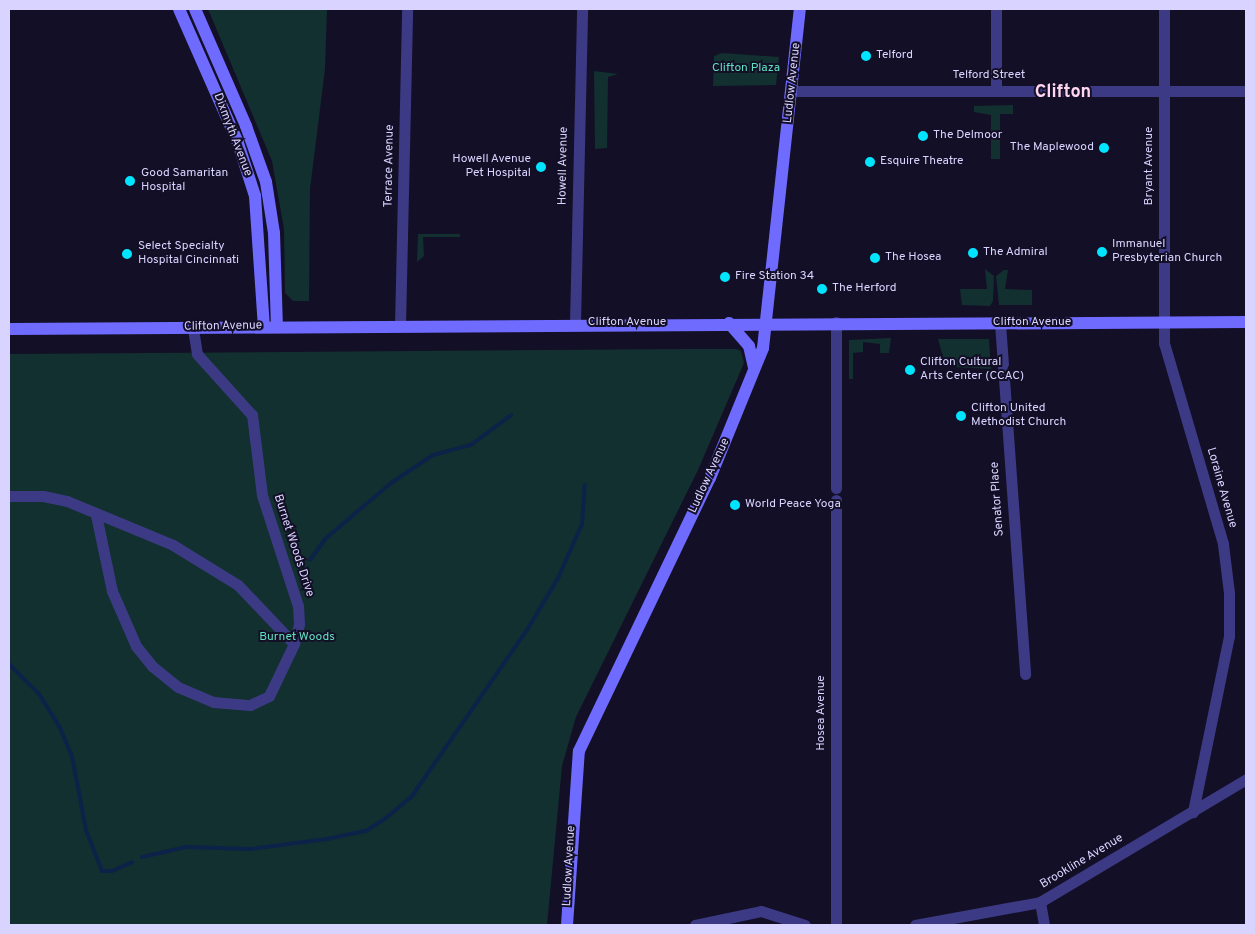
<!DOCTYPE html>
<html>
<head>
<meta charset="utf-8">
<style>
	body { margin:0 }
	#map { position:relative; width:1255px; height:934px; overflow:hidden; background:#130f26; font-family:Overpass,sans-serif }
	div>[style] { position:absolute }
	.green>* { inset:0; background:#12302f }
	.stream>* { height:4px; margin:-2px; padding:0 2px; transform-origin:2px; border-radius:2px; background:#0c2248 }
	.street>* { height:11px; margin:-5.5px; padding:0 5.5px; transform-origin:5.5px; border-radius:5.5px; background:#3d3a85 }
	.secondary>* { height:12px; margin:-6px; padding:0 6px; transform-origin:6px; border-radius:6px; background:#6f6bff }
	.dots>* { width:14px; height:14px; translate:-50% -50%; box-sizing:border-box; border:2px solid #130f26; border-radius:50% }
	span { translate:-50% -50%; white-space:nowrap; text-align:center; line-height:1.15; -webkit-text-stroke:4px #130f26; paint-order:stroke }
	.poi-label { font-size:12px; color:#d9d4ff }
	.left { translate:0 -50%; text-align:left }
	.right { translate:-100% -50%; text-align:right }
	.park-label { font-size:12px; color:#5fe0c0 }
	.street-label { font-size:12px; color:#d9d4ff }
	.district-label { font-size:18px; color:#ffd6f0; font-weight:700 }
	.frame { position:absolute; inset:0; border:10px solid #d9d4ff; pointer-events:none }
</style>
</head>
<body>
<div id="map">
	<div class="green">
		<div style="clip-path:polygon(208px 9px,327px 9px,325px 69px,310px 189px,309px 301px,293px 301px,285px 293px,284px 229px,272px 161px)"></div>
		<div style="clip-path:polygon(722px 53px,779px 57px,776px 85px,713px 86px,714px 56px)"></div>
		<div style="clip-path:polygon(594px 71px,618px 74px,608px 77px,607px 148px,595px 149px)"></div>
		<div style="clip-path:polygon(1013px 105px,1013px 114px,1000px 114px,1000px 159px,991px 159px,991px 115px,974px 112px,974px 106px)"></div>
		<div style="clip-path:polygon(418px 234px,460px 234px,460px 237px,423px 237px,424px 256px,417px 262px)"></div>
		<div style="clip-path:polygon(985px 269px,994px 276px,993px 301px,990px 306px,962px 305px,960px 289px,987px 289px)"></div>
		<div style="clip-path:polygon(1004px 270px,1008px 270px,1005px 289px,1032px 290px,1032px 305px,999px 305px,996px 276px)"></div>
		<div style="clip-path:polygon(891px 338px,889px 353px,880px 353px,880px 344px,863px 342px,863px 352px,853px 353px,853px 379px,849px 379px,849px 340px)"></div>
		<div style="clip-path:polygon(938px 339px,989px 339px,991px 369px,953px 367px,943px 357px)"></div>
		<div style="clip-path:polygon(688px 349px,736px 349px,741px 351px,744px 363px,698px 470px,576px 717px,562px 766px,547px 925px,9px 925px,9px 354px)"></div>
	</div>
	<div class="stream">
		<div style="left:310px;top:560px;width:26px;rotate:-54deg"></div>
		<div style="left:325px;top:539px;width:87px;rotate:-40.3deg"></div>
		<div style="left:391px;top:483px;width:50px;rotate:-33.7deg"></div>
		<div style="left:433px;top:455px;width:39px;rotate:-15deg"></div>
		<div style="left:471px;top:445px;width:50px;rotate:-36.9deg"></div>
		<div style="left:9px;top:664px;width:42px;rotate:45deg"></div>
		<div style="left:39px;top:694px;width:40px;rotate:58deg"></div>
		<div style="left:60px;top:728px;width:30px;rotate:67deg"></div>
		<div style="left:72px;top:756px;width:75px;rotate:79.3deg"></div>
		<div style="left:86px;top:830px;width:44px;rotate:68.7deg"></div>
		<div style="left:102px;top:871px;width:10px"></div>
		<div style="left:112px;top:871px;width:22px;rotate:-24deg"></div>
		<div style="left:142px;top:857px;width:45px;rotate:-12.8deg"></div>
		<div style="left:186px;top:847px;width:64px;rotate:1.8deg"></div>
		<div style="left:250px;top:849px;width:78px;rotate:-7.4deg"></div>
		<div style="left:327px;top:839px;width:40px;rotate:-12deg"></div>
		<div style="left:366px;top:831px;width:24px;rotate:-33deg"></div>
		<div style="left:386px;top:818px;width:34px;rotate:-40deg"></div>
		<div style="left:412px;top:796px;width:202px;rotate:-55.3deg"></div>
		<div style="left:527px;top:630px;width:61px;rotate:-59.2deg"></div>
		<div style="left:558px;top:578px;width:59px;rotate:-66deg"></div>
		<div style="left:582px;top:524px;width:39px;rotate:-86deg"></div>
	</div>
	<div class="street">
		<div style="left:996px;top:9px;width:81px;rotate:90deg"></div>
		<div style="left:1164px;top:9px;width:334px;rotate:90deg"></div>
		<div style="left:1164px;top:343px;width:209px;rotate:73.6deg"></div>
		<div style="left:1223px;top:544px;width:49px;rotate:83deg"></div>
		<div style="left:1229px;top:593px;width:43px;rotate:90deg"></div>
		<div style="left:1229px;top:636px;width:180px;rotate:101.6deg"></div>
		<div style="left:792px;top:91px;width:454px"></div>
		<div style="left:836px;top:322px;width:166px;rotate:90deg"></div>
		<div style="left:575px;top:323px;width:314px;rotate:-88.7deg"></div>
		<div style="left:1000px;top:323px;width:352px;rotate:85.9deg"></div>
		<div style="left:400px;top:325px;width:316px;rotate:-88.7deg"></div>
		<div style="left:9px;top:496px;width:34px"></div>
		<div style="left:43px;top:496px;width:25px;rotate:12deg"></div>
		<div style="left:67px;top:501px;width:115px;rotate:22.5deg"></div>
		<div style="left:173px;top:545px;width:76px;rotate:31.6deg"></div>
		<div style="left:238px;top:585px;width:81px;rotate:46.5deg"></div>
		<div style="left:96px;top:515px;width:78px;rotate:78.1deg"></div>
		<div style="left:112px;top:591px;width:60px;rotate:66.4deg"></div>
		<div style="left:136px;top:646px;width:26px;rotate:51deg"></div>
		<div style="left:152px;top:666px;width:33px;rotate:39deg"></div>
		<div style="left:178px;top:687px;width:39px;rotate:23deg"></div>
		<div style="left:214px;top:702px;width:36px;rotate:5deg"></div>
		<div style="left:250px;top:705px;width:21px;rotate:-25deg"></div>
		<div style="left:269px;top:696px;width:58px;rotate:-64.3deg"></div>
		<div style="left:294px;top:644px;width:21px;rotate:-76deg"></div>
		<div style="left:299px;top:624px;width:18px;rotate:-93deg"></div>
		<div style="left:298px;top:606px;width:117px;rotate:-108deg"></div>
		<div style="left:262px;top:495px;width:81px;rotate:-97.1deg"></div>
		<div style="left:252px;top:415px;width:82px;rotate:-132deg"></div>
		<div style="left:197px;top:354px;width:26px;rotate:-99deg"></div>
		<div style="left:1040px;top:902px;width:23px;rotate:80deg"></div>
		<div style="left:695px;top:925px;width:67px;rotate:-12deg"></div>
		<div style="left:761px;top:911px;width:46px;rotate:17.7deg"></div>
		<div style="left:836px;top:925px;width:425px;rotate:-90deg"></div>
		<div style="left:915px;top:925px;width:127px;rotate:-10.4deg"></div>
		<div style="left:1040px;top:902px;width:240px;rotate:-30.8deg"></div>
	</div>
	<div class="secondary">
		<div style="left:179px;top:9px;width:146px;rotate:66.2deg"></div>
		<div style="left:238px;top:143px;width:56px;rotate:72.2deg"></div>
		<div style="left:255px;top:196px;width:131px;rotate:86.1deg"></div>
		<div style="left:195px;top:9px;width:128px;rotate:66.4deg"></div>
		<div style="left:246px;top:126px;width:59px;rotate:70.3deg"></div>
		<div style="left:266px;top:182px;width:52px;rotate:81.1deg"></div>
		<div style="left:274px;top:233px;width:94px;rotate:88.2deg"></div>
		<div style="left:729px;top:323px;width:30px;rotate:49deg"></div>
		<div style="left:749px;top:346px;width:23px;rotate:77deg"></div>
		<div style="left:9px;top:329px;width:1237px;rotate:-0.32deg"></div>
		<div style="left:567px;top:925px;width:174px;rotate:-86.1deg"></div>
		<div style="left:579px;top:751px;width:303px;rotate:-64.4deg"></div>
		<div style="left:710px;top:478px;width:140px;rotate:-67.8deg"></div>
		<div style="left:763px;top:348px;width:341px;rotate:-83.8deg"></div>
	</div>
	<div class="dots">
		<div style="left:866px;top:56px;background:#00e5ff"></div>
		<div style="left:923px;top:136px;background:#00e5ff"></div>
		<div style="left:1104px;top:148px;background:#00e5ff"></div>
		<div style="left:870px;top:162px;background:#00e5ff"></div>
		<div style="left:541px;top:167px;background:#00e5ff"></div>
		<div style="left:130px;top:181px;background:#00e5ff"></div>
		<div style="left:1102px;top:252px;background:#00e5ff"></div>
		<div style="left:973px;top:253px;background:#00e5ff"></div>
		<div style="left:127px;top:254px;background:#00e5ff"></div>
		<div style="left:875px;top:258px;background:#00e5ff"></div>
		<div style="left:725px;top:277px;background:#00e5ff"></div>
		<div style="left:822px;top:289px;background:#00e5ff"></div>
		<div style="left:910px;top:370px;background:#00e5ff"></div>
		<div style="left:961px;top:416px;background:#00e5ff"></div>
		<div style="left:735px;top:505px;background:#00e5ff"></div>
	</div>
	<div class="poi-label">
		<span class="left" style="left:876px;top:56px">Telford</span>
		<span class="left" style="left:933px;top:136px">The Delmoor</span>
		<span class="right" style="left:1094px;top:148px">The Maplewood</span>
		<span class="right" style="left:531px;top:167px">Howell Avenue<br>Pet Hospital</span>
		<span class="left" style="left:880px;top:162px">Esquire Theatre</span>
		<span class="left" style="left:141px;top:181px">Good Samaritan<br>Hospital</span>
		<span class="left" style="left:1112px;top:252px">Immanuel<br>Presbyterian Church</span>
		<span class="left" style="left:138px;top:254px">Select Specialty<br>Hospital Cincinnati</span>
		<span class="left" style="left:983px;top:253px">The Admiral</span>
		<span class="left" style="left:885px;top:258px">The Hosea</span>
		<span class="left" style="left:735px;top:277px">Fire Station 34</span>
		<span class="left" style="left:832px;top:289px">The Herford</span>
		<span class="left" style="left:920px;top:370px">Clifton Cultural<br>Arts Center (CCAC)</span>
		<span class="left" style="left:971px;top:416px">Clifton United<br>Methodist Church</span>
		<span class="left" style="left:745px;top:505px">World Peace Yoga</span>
	</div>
	<div class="park-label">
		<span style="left:746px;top:69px">Clifton Plaza</span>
		<span style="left:297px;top:638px">Burnet Woods</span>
	</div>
	<div class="street-label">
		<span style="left:989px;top:76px">Telford Street</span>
		<span style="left:793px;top:83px;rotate:-84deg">Ludlow Avenue</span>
		<span style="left:232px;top:135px;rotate:69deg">Dixmyth Avenue</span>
		<span style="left:390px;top:166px;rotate:-89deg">Terrace Avenue</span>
		<span style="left:564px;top:166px;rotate:-89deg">Howell Avenue</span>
		<span style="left:1150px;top:166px;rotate:-90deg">Bryant Avenue</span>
		<span style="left:627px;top:323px">Clifton Avenue</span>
		<span style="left:1032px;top:323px">Clifton Avenue</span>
		<span style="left:223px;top:327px;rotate:-1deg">Clifton Avenue</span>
		<span style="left:710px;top:476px;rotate:-65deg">Ludlow Avenue</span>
		<span style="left:1221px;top:488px;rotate:74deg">Loraine Avenue</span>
		<span style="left:998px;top:499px;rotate:-94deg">Senator Place</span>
		<span style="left:293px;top:546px;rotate:72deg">Burnet Woods Drive</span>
		<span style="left:822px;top:713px;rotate:-90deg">Hosea Avenue</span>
		<span style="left:1082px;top:862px;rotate:-31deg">Brookline Avenue</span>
		<span style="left:570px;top:866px;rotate:-87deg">Ludlow Avenue</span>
	</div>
	<div class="district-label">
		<span style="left:1063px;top:93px">Clifton</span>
	</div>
	<div class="frame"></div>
</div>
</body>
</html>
